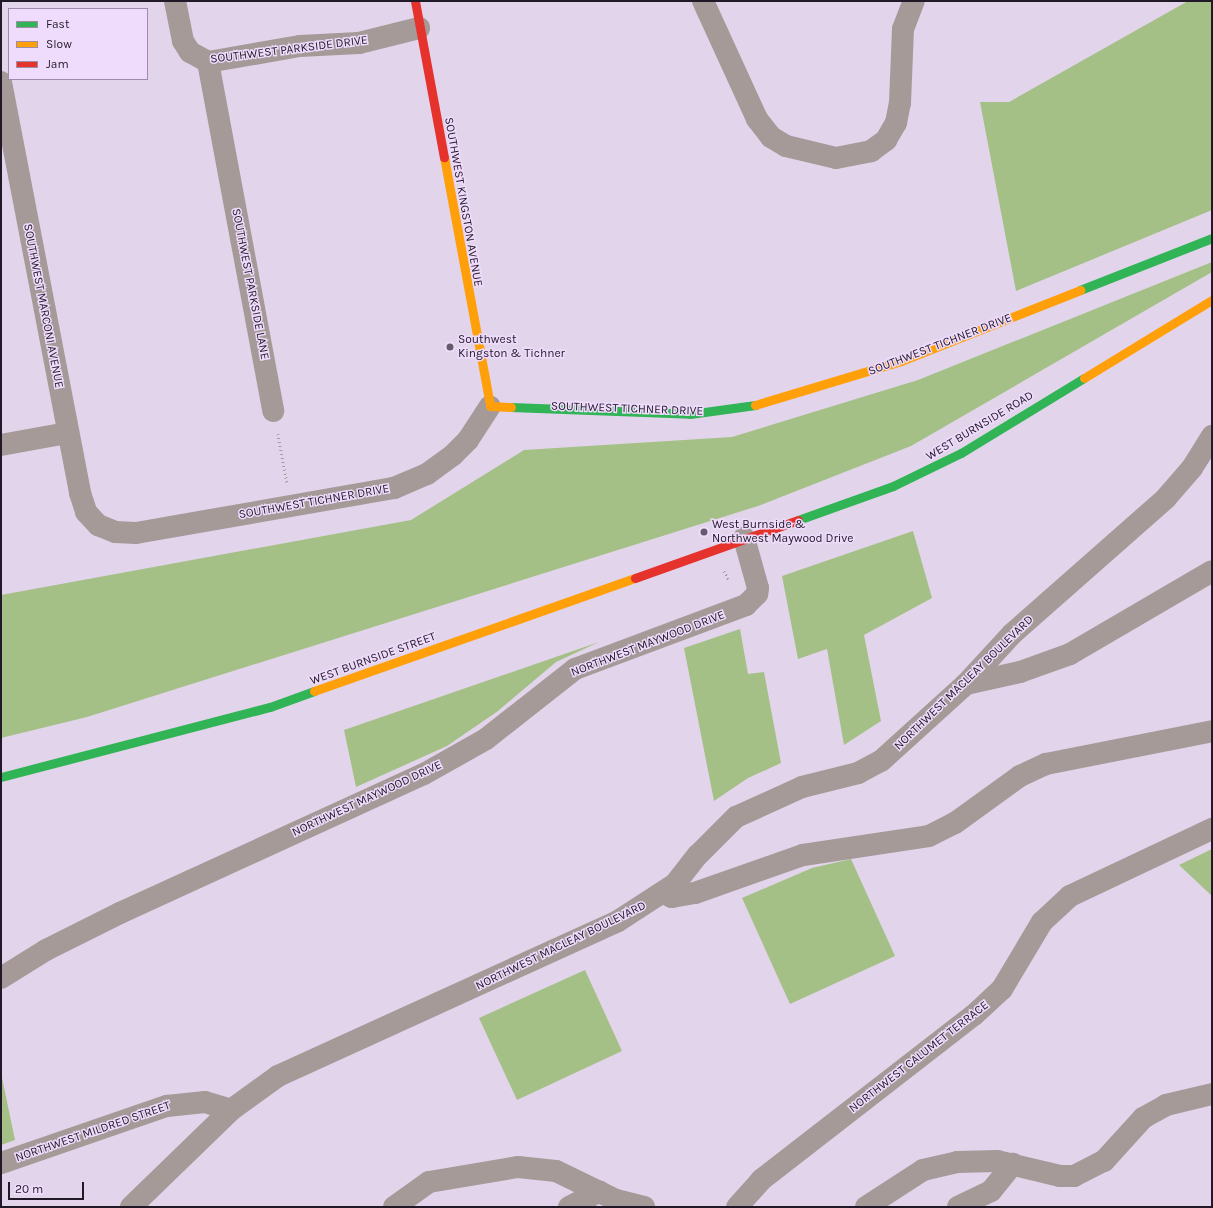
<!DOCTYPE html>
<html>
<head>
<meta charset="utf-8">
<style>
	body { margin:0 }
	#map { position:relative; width:1213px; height:1208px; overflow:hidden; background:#e2d5eb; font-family:Karla,sans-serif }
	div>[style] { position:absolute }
	.forest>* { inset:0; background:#a4c086 }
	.path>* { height:2.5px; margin-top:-1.25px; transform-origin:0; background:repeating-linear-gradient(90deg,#a59a9c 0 1px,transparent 0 4px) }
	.street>* { height:22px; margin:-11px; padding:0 11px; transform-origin:11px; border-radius:11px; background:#a69a99 }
	.fast>* { height:9px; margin:-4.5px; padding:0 4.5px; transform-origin:4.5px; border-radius:4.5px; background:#30b455 }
	.slow>* { height:9px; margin:-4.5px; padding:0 4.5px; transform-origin:4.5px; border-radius:4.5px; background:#ff9f0a }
	.jam>* { height:9px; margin:-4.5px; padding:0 4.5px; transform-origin:4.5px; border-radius:4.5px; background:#e5322d }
	.dots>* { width:11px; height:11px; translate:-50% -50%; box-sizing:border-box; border:2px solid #efdbfc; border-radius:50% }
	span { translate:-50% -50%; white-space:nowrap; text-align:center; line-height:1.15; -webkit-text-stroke:3px #efdbfc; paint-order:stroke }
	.street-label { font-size:12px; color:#221928 }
	.poi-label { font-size:12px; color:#221928 }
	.left { translate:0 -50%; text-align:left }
	.frame { position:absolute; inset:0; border:2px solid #221928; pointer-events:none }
	.legend { position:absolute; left:8px; top:8px; width:140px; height:72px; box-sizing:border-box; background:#efdbfc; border:1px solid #9d8da7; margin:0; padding:5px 7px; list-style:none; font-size:12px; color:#221928 }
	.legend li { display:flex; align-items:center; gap:8px; height:20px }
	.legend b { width:20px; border:1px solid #9d8da7 }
	.scale { position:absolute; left:8px; top:1182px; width:76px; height:18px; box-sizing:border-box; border:2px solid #221928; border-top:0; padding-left:5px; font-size:12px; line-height:14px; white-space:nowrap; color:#221928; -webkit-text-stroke:3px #efdbfc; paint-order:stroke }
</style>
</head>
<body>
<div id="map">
	<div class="forest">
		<div style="clip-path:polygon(1188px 1px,1212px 1px,1212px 210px,1016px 291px,980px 102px,1009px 102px)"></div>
		<div style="clip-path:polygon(1212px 262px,1212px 272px,911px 446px,758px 506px,87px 717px,1px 738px,1px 595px,411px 520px,524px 450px,732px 437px,918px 380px)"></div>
		<div style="clip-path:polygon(913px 531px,932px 598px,864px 635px,881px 721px,844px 745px,827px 649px,798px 659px,782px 576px)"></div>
		<div style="clip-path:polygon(740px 629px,748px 674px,764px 672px,781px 763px,748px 778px,714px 801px,684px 648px)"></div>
		<div style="clip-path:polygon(599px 642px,556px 662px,498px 711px,447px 746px,356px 787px,344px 730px)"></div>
		<div style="clip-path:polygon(1212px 849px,1212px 896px,1179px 865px)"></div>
		<div style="clip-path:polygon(851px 859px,895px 956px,790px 1004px,742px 898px,812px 868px)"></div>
		<div style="clip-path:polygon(585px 970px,622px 1051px,517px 1100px,479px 1018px)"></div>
		<div style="clip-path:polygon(1px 1073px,15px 1140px,1px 1145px)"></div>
	</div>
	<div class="path">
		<div style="left:278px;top:434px;width:49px;rotate:79.4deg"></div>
		<div style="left:724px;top:571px;width:10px;rotate:61deg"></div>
	</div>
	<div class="street">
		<div style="left:175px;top:1px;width:41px;rotate:78.7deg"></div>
		<div style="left:183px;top:41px;width:13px;rotate:58deg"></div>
		<div style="left:190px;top:52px;width:21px;rotate:29deg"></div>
		<div style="left:208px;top:62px;width:93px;rotate:-9.9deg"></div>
		<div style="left:300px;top:46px;width:59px;rotate:-2.9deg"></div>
		<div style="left:359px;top:43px;width:62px;rotate:-14deg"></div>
		<div style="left:703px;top:1px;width:130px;rotate:65.4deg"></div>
		<div style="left:757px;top:119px;width:23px;rotate:52deg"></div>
		<div style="left:771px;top:137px;width:17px;rotate:31deg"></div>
		<div style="left:786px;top:146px;width:51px;rotate:13.5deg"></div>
		<div style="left:836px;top:158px;width:36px;rotate:-11deg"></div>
		<div style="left:871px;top:151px;width:19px;rotate:-36deg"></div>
		<div style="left:886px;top:140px;width:20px;rotate:-60deg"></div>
		<div style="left:896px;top:123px;width:20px;rotate:-79deg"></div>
		<div style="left:900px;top:103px;width:74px;rotate:-87.7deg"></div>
		<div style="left:903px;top:29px;width:30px;rotate:-69deg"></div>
		<div style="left:208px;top:62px;width:355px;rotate:79.4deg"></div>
		<div style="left:1px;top:82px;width:419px;rotate:79.1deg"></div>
		<div style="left:80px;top:493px;width:20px;rotate:72deg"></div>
		<div style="left:86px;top:512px;width:18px;rotate:47deg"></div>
		<div style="left:98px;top:525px;width:18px;rotate:22deg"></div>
		<div style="left:115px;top:532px;width:21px;rotate:3deg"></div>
		<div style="left:136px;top:533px;width:262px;rotate:-9.9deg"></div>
		<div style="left:394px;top:488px;width:36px;rotate:-23deg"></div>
		<div style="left:427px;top:474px;width:32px;rotate:-36deg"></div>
		<div style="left:453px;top:455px;width:21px;rotate:-45deg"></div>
		<div style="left:468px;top:440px;width:40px;rotate:-57.1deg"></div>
		<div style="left:1px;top:445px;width:67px;rotate:-10.3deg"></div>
		<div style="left:966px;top:684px;width:55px;rotate:-12.5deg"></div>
		<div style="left:1020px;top:672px;width:53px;rotate:-19.8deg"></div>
		<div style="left:1070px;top:654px;width:164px;rotate:-30.3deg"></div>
		<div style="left:664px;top:893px;width:9px;rotate:27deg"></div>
		<div style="left:672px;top:897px;width:23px;rotate:-10deg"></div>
		<div style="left:695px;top:893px;width:114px;rotate:-19.4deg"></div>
		<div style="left:803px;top:855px;width:127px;rotate:-8.6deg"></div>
		<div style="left:929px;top:836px;width:29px;rotate:-27deg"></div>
		<div style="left:955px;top:823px;width:80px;rotate:-35.9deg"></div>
		<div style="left:1020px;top:776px;width:29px;rotate:-25deg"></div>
		<div style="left:1046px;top:764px;width:169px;rotate:-11.2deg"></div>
		<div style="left:1px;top:978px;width:53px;rotate:-31.9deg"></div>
		<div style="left:46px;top:950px;width:83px;rotate:-26.6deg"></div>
		<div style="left:120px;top:913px;width:334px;rotate:-24.6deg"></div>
		<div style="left:424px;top:774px;width:71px;rotate:-29.4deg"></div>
		<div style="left:486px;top:739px;width:113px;rotate:-38.2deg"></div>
		<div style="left:575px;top:669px;width:183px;rotate:-20.5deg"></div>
		<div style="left:746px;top:605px;width:16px;rotate:-45deg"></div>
		<div style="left:757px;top:594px;width:6px;rotate:-81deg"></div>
		<div style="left:758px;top:588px;width:52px;rotate:-105.6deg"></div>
		<div style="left:1px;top:1163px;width:176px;rotate:-19deg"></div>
		<div style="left:167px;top:1106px;width:38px;rotate:-6deg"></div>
		<div style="left:205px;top:1102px;width:27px;rotate:17deg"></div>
		<div style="left:131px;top:1207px;width:139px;rotate:-44.1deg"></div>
		<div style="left:231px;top:1110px;width:58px;rotate:-35.9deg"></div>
		<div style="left:278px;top:1076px;width:374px;rotate:-24.5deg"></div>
		<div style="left:618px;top:921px;width:68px;rotate:-33deg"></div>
		<div style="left:675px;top:884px;width:37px;rotate:-52deg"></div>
		<div style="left:698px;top:855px;width:54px;rotate:-45deg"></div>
		<div style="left:736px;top:817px;width:72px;rotate:-24.4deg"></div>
		<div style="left:802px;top:787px;width:58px;rotate:-14deg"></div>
		<div style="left:858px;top:773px;width:26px;rotate:-28deg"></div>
		<div style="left:881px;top:761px;width:115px;rotate:-42.2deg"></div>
		<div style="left:966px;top:684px;width:68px;rotate:-47.4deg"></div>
		<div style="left:1012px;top:634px;width:205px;rotate:-41.4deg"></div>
		<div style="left:1166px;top:498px;width:40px;rotate:-49deg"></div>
		<div style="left:1192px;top:468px;width:38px;rotate:-58deg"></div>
		<div style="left:394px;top:1207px;width:43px;rotate:-35.5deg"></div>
		<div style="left:429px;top:1182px;width:90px;rotate:-9.6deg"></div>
		<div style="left:518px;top:1167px;width:38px;rotate:6deg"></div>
		<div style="left:556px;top:1171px;width:67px;rotate:25.8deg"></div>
		<div style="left:616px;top:1200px;width:29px;rotate:14deg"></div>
		<div style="left:569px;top:1207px;width:34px;rotate:-27deg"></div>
		<div style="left:737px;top:1207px;width:36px;rotate:-48deg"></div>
		<div style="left:761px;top:1180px;width:269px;rotate:-37.8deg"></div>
		<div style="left:974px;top:1015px;width:38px;rotate:-43deg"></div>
		<div style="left:1002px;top:989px;width:78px;rotate:-59.2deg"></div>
		<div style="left:1042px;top:922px;width:38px;rotate:-43deg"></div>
		<div style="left:1070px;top:896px;width:157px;rotate:-25.3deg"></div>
		<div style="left:866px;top:1207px;width:68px;rotate:-33deg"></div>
		<div style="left:923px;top:1170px;width:35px;rotate:-13deg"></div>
		<div style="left:957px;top:1162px;width:40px;rotate:-1.4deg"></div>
		<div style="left:997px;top:1161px;width:65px;rotate:13.4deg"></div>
		<div style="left:1060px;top:1176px;width:14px"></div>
		<div style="left:1074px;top:1176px;width:34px;rotate:-27deg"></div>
		<div style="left:1104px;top:1161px;width:58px;rotate:-47.8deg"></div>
		<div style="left:1143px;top:1118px;width:26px;rotate:-29deg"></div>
		<div style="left:1166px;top:1105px;width:47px;rotate:-13.4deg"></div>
		<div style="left:958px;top:1207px;width:37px;rotate:-26deg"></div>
		<div style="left:991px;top:1191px;width:35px;rotate:-51deg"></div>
	</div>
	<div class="fast">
		<div style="left:1080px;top:290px;width:142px;rotate:-21.5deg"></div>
		<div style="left:511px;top:407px;width:179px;rotate:2.2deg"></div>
		<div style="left:690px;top:414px;width:66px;rotate:-7.9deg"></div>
		<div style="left:798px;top:520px;width:101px;rotate:-19.7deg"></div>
		<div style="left:893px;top:486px;width:76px;rotate:-25.9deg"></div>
		<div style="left:961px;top:453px;width:144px;rotate:-31.4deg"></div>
		<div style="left:1px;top:777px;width:278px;rotate:-14.6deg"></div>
		<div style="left:270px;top:707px;width:47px;rotate:-20deg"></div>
	</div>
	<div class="slow">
		<div style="left:444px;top:157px;width:253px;rotate:79.5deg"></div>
		<div style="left:490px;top:406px;width:21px;rotate:3deg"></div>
		<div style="left:1084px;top:378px;width:150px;rotate:-31.4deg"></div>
		<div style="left:755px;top:405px;width:152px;rotate:-16.8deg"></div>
		<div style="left:901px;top:361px;width:193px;rotate:-21.6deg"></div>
		<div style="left:314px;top:691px;width:340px;rotate:-19.4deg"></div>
	</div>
	<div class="jam">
		<div style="left:415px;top:1px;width:159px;rotate:79.5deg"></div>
		<div style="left:635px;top:578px;width:173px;rotate:-19.6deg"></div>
	</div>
	<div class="dots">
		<div style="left:450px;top:347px;background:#655b6c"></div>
		<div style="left:704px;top:532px;background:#655b6c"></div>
	</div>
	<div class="street-label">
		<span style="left:289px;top:50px;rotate:-7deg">SOUTHWEST PARKSIDE DRIVE</span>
		<span style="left:463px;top:202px;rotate:80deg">SOUTHWEST KINGSTON AVENUE</span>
		<span style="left:250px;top:284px;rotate:79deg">SOUTHWEST PARKSIDE LANE</span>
		<span style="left:43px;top:306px;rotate:79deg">SOUTHWEST MARCONI AVENUE</span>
		<span style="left:940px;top:345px;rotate:-21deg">SOUTHWEST TICHNER DRIVE</span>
		<span style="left:627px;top:409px;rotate:2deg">SOUTHWEST TICHNER DRIVE</span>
		<span style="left:980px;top:426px;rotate:-31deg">WEST BURNSIDE ROAD</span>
		<span style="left:314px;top:502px;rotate:-10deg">SOUTHWEST TICHNER DRIVE</span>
		<span style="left:648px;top:644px;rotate:-21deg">NORTHWEST MAYWOOD DRIVE</span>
		<span style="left:373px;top:659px;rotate:-20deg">WEST BURNSIDE STREET</span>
		<span style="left:964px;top:683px;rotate:-44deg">NORTHWEST MACLEAY BOULEVARD</span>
		<span style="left:367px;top:799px;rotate:-25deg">NORTHWEST MAYWOOD DRIVE</span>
		<span style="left:561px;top:946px;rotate:-26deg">NORTHWEST MACLEAY BOULEVARD</span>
		<span style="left:919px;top:1057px;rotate:-38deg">NORTHWEST CALUMET TERRACE</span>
		<span style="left:93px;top:1132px;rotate:-19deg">NORTHWEST MILDRED STREET</span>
	</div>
	<div class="poi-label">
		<span class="left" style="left:458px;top:347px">Southwest<br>Kingston &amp; Tichner</span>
		<span class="left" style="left:712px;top:532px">West Burnside &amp;<br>Northwest Maywood Drive</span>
	</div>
	<div class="frame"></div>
	<ul class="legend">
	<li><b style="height:5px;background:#30b455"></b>Fast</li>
	<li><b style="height:5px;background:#ff9f0a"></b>Slow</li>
	<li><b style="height:5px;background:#e5322d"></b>Jam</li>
	</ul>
	<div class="scale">20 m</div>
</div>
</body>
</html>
